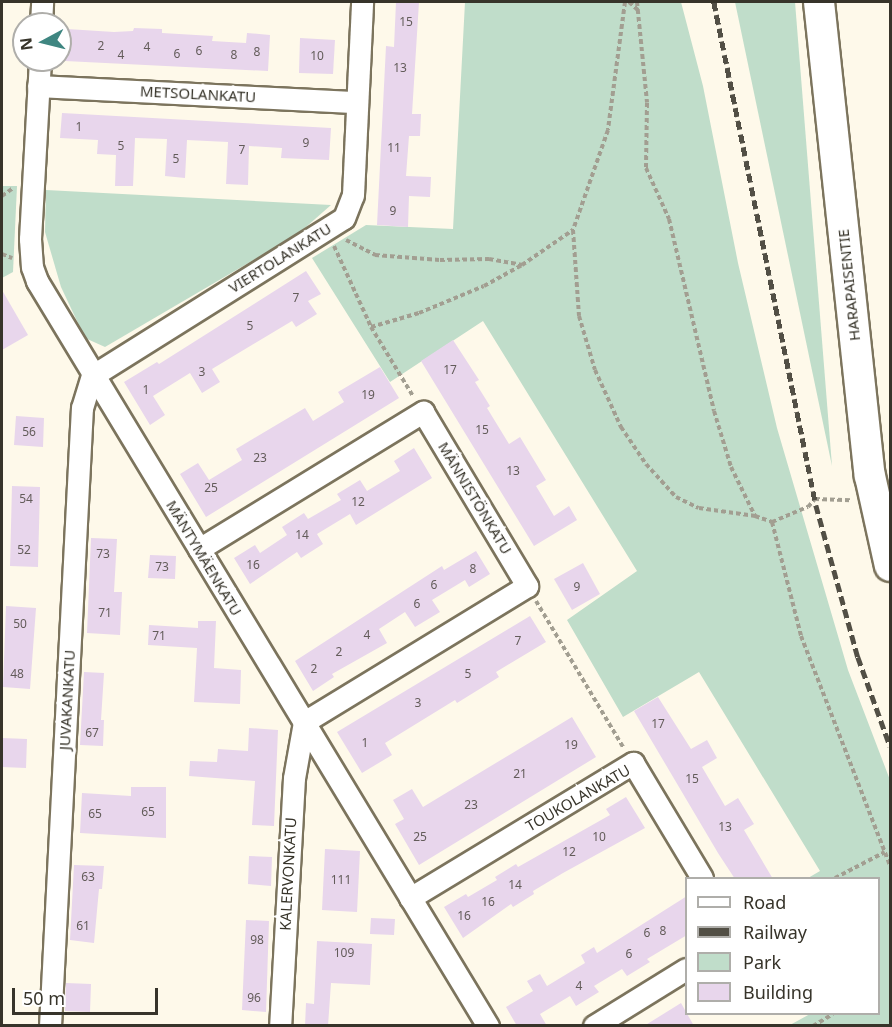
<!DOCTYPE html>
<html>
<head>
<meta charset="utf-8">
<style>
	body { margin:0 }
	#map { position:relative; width:892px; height:1027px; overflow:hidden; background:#fef9ea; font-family:"Noto Sans",sans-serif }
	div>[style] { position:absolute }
	.green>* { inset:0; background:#c0ddca }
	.building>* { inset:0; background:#e8d6ec }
	.path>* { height:4px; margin-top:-2px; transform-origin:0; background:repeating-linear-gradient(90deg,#a29e91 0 4.5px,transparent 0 7.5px) }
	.roads { filter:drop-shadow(2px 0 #7c745d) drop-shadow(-2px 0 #7c745d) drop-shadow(0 2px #7c745d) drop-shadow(0 -2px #7c745d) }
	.minor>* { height:21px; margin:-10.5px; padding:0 10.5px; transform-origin:10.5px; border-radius:10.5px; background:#fff }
	.secondary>* { height:30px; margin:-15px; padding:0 15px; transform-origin:15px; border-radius:15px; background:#fff }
	.rail>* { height:4.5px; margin-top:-2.25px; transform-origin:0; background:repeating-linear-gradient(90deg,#524f45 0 9px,transparent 0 13.5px) }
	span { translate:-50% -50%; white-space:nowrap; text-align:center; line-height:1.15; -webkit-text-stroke:6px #fff; paint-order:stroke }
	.number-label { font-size:12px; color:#635c5a }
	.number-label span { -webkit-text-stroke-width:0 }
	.street-label { font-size:15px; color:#37342a }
	.frame { position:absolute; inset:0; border:3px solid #37342a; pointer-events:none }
	.legend { position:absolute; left:685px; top:877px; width:195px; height:138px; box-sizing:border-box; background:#fff; border:2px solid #afaeaa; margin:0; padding:8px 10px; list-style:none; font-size:18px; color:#37342a }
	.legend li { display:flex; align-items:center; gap:12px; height:30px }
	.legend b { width:30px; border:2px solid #afaeaa }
	.north { position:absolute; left:12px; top:12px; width:60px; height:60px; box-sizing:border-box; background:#fff; border:2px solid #afaeaa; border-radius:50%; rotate:263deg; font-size:16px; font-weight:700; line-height:24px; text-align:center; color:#37342a }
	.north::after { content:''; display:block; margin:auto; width:21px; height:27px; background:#3f8681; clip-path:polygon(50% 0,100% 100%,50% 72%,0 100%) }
	.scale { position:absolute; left:12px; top:988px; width:146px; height:27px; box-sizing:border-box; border:3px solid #37342a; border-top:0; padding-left:8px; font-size:18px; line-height:21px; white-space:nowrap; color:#37342a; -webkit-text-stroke:4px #fff; paint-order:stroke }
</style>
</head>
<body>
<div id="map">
	<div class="green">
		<div style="clip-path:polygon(465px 2px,681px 2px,703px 86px,738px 263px,777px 428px,848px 670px,890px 780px,890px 1025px,790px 1025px,810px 1014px,878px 1014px,878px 878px,808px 878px,820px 871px,699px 672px,623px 717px,567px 620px,637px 571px,483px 321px,390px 382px,312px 258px,366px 225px,453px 229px)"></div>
		<div style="clip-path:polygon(735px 2px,795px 2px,832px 466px)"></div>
		<div style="clip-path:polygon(2px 186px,17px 186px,13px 272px,2px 278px)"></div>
		<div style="clip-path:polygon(46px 190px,331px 205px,298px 234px,105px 347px,85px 338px,61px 287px,45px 232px)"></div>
	</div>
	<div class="building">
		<div style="clip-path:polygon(396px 2px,419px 2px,412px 114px,421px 114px,420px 136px,409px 136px,406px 176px,431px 177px,430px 197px,409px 196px,408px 227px,377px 225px,386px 46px,394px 47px)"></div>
		<div style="clip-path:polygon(134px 28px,162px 29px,162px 33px,213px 36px,212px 41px,246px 43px,247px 33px,270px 35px,268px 71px,65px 61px,67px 29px,114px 32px,133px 31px)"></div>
		<div style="clip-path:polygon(300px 38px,335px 40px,333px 74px,299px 73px)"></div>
		<div style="clip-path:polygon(62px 113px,331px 128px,329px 160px,281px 158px,282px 148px,249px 146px,248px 185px,226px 184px,228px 142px,187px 140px,185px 178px,165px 176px,167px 139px,135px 138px,133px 186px,115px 186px,116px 155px,97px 154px,98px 140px,60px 138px)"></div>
		<div style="clip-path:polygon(306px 271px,321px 294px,308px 301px,317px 314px,296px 327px,292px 321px,212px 369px,220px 382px,202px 393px,190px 373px,153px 396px,165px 415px,150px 425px,124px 382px,157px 362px,159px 364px)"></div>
		<div style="clip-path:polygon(2px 290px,28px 335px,2px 350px)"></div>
		<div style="clip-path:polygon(453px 340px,479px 380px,475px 382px,490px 406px,487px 408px,509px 444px,520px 437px,546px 480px,536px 486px,554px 516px,569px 506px,577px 520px,534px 546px,421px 361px)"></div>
		<div style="clip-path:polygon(380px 367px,399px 398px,206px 517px,180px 474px,198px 463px,209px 480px,242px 460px,236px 449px,305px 408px,313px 421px,344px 402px,338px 392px)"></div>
		<div style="clip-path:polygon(16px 416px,44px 418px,43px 447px,14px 445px)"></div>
		<div style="clip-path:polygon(414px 448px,432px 478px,356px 525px,350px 514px,317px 534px,323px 544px,301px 558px,297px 552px,250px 584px,234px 558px,255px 545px,260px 553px,287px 535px,282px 527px,304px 513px,308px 519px,341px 500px,337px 494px,360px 480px,367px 491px,400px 471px,394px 461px)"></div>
		<div style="clip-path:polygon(12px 486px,40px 487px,38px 567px,10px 566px)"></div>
		<div style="clip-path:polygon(91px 538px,117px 539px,114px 592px,122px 592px,120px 635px,87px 633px)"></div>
		<div style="clip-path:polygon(476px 551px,490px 574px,469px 587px,465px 580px,432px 600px,440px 612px,415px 627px,405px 612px,379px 629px,387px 643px,332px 674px,334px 677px,313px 691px,295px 661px,442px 566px,444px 570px)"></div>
		<div style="clip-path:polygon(150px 555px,176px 556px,175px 579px,148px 578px)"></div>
		<div style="clip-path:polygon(583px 563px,600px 594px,572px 610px,554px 579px)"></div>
		<div style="clip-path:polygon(6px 606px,36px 608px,30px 689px,3px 687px)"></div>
		<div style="clip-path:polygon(530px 616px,546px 642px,496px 672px,499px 677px,457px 703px,455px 700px,385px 743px,392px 755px,362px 773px,337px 732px)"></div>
		<div style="clip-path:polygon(198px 621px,216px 621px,214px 668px,241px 670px,240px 704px,194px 702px,197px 648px,148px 645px,149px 625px,198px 628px)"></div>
		<div style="clip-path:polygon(84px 672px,104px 673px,101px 720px,104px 720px,103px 746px,80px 745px)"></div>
		<div style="clip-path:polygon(658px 697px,691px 749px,707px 740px,717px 758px,702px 767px,725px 806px,738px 798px,754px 824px,744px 830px,773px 879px,735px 879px,718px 853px,634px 711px)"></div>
		<div style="clip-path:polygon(572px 717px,596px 757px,419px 865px,395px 824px,404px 819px,393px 800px,412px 789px,423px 807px)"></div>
		<div style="clip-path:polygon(249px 728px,278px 730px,274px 826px,252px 825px,255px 781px,189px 776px,190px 761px,217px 762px,218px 749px,248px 751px)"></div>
		<div style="clip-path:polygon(2px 738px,27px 739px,26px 768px,2px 767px)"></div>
		<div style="clip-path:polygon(131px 787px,166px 787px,166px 838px,80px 833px,82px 793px,131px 796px)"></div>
		<div style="clip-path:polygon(626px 797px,645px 828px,563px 873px,533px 891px,534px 894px,513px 907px,511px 904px,463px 938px,444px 907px,466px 894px,468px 897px,497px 880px,495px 877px,516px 864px,518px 867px,610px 815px,606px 809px)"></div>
		<div style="clip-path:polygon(325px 849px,360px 851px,357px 912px,322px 910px)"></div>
		<div style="clip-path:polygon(249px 856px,272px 857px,271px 886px,248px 884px)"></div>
		<div style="clip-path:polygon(74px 865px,104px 866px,102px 889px,99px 889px,94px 943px,70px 940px)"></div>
		<div style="clip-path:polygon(687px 896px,687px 935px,647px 959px,650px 962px,627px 976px,622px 969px,594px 986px,599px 992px,576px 1006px,570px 996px,540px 1014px,547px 1026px,517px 1026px,506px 1007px,533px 991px,527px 981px,540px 974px,547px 986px,585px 963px,581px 955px,594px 947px,597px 953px)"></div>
		<div style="clip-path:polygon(371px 918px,395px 919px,394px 935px,370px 934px)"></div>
		<div style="clip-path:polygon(246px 920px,269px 921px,266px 1012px,242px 1010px)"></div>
		<div style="clip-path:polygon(317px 941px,372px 944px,370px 985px,331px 983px,328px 1026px,305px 1026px,306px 1003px,314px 1004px)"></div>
		<div style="clip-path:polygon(66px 983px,91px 984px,90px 1012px,65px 1011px)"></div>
		<div style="clip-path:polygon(681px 1003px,694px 1026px,644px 1026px)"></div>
	</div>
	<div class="path">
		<div style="left:625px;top:2px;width:129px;rotate:97.6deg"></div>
		<div style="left:608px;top:130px;width:106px;rotate:109.3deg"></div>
		<div style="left:573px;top:230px;width:86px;rotate:86deg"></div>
		<div style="left:579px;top:316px;width:56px;rotate:73.5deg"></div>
		<div style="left:595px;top:370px;width:63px;rotate:65.5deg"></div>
		<div style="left:621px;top:427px;width:45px;rotate:56deg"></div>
		<div style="left:646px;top:464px;width:45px;rotate:47.7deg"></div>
		<div style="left:676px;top:497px;width:25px;rotate:26deg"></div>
		<div style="left:699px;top:508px;width:57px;rotate:8.1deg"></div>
		<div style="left:755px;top:516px;width:18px;rotate:19deg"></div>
		<div style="left:772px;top:522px;width:118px;rotate:75.7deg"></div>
		<div style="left:801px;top:636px;width:247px;rotate:68.8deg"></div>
		<div style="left:629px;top:2px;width:13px;rotate:42deg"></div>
		<div style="left:637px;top:2px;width:101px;rotate:84.3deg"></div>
		<div style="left:647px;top:103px;width:65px;rotate:90.9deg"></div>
		<div style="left:646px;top:168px;width:56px;rotate:65.7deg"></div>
		<div style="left:669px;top:219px;width:197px;rotate:76.8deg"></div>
		<div style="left:714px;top:411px;width:59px;rotate:73.1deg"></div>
		<div style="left:731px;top:467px;width:55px;rotate:63.9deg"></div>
		<div style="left:2px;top:196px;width:14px;rotate:-36deg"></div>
		<div style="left:346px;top:240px;width:33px;rotate:27deg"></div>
		<div style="left:375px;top:255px;width:65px;rotate:4.4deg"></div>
		<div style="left:440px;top:260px;width:49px;rotate:-1.2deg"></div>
		<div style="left:489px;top:259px;width:34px;rotate:10deg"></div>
		<div style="left:334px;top:246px;width:89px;rotate:65.4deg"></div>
		<div style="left:371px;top:327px;width:81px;rotate:58.7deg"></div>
		<div style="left:2px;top:254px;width:11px;rotate:22deg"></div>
		<div style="left:371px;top:327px;width:50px;rotate:-16.3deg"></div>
		<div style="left:419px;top:313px;width:70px;rotate:-22.6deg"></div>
		<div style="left:484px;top:286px;width:43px;rotate:-28.9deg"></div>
		<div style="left:522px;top:265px;width:62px;rotate:-34.5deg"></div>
		<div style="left:772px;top:522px;width:39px;rotate:-23deg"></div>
		<div style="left:808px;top:507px;width:11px;rotate:-49deg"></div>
		<div style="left:815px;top:499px;width:36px;rotate:2deg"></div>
		<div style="left:536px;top:601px;width:170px;rotate:59.2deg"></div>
		<div style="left:835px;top:878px;width:56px;rotate:-27.5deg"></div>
		<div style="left:813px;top:1026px;width:23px;rotate:-31deg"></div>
	</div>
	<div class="roads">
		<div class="minor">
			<div style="left:41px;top:24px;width:22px;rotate:-87deg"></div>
			<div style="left:40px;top:60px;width:179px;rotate:93.2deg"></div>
			<div style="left:30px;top:239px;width:28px;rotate:86deg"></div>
			<div style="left:32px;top:267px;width:15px;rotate:70deg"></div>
			<div style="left:37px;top:281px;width:871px;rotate:58.81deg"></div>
			<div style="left:38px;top:86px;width:319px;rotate:2.9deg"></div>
			<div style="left:199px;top:549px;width:263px;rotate:-31.5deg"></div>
			<div style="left:423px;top:412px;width:203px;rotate:59.1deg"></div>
			<div style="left:527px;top:586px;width:261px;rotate:148.6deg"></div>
			<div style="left:304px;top:722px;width:57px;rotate:100.1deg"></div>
			<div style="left:294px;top:778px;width:248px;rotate:93.2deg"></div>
			<div style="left:410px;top:898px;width:261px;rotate:-31.2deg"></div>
			<div style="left:633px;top:763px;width:134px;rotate:59deg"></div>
			<div style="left:50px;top:1026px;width:619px;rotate:-87.04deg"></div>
			<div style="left:82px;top:408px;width:34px;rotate:-73deg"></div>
			<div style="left:92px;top:376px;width:297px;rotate:-32.1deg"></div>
			<div style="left:344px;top:218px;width:25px;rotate:-69deg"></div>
			<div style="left:353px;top:195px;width:193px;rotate:-87.3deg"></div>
			<div style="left:594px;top:1026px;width:108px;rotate:-31.8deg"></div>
		</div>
		<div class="secondary">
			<div style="left:819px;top:2px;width:477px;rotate:83.9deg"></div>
			<div style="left:870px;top:476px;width:92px;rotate:77.5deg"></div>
		</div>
	</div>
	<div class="rail">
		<div style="left:714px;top:2px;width:513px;rotate:78.54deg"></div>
		<div style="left:816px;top:505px;width:158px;rotate:74.6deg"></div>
		<div style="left:858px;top:657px;width:95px;rotate:70.2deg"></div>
	</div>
	<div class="number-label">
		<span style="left:406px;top:22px">15</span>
		<span style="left:101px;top:46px">2</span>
		<span style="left:147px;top:47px">4</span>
		<span style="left:199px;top:51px">6</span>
		<span style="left:257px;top:52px">8</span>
		<span style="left:177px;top:54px">6</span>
		<span style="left:121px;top:55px">4</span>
		<span style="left:234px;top:55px">8</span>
		<span style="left:317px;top:56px">10</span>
		<span style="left:400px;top:68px">13</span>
		<span style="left:79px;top:127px">1</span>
		<span style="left:306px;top:143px">9</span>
		<span style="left:121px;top:146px">5</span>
		<span style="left:394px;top:148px">11</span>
		<span style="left:242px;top:150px">7</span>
		<span style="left:176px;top:159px">5</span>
		<span style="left:393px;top:211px">9</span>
		<span style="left:296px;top:298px">7</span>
		<span style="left:250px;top:326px">5</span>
		<span style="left:450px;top:370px">17</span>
		<span style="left:202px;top:372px">3</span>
		<span style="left:146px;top:390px">1</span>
		<span style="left:368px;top:395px">19</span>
		<span style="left:482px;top:430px">15</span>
		<span style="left:29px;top:432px">56</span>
		<span style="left:260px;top:458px">23</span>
		<span style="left:513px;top:471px">13</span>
		<span style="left:211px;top:488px">25</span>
		<span style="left:26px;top:499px">54</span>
		<span style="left:358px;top:502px">12</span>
		<span style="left:302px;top:535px">14</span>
		<span style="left:24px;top:550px">52</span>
		<span style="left:103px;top:554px">73</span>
		<span style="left:253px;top:565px">16</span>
		<span style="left:162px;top:567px">73</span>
		<span style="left:473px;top:569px">8</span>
		<span style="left:434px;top:585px">6</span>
		<span style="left:577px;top:587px">9</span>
		<span style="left:417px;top:604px">6</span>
		<span style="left:105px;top:613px">71</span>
		<span style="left:20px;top:624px">50</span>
		<span style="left:367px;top:635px">4</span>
		<span style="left:159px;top:636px">71</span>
		<span style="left:518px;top:641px">7</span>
		<span style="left:339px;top:652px">2</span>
		<span style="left:314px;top:669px">2</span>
		<span style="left:17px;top:674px">48</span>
		<span style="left:468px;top:674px">5</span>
		<span style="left:418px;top:703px">3</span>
		<span style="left:658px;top:724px">17</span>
		<span style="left:92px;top:733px">67</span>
		<span style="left:365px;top:743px">1</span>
		<span style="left:571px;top:745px">19</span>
		<span style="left:520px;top:774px">21</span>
		<span style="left:692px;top:779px">15</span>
		<span style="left:471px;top:805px">23</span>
		<span style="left:148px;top:812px">65</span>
		<span style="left:95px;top:814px">65</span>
		<span style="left:725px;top:827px">13</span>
		<span style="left:420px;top:837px">25</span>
		<span style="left:599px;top:837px">10</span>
		<span style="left:569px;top:852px">12</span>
		<span style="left:88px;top:877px">63</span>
		<span style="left:341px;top:880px">111</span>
		<span style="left:515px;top:885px">14</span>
		<span style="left:488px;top:902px">16</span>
		<span style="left:464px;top:916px">16</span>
		<span style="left:83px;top:926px">61</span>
		<span style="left:663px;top:931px">8</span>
		<span style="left:647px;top:933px">6</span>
		<span style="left:257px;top:940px">98</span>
		<span style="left:344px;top:953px">109</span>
		<span style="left:629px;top:954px">6</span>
		<span style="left:579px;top:986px">4</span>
		<span style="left:254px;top:998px">96</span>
	</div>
	<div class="street-label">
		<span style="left:198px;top:94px;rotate:3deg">METSOLANKATU</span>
		<span style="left:280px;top:258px;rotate:-32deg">VIERTOLANKATU</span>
		<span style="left:849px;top:285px;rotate:-96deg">HARAPAISENTIE</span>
		<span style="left:475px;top:498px;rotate:59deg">MÄNNISTÖNKATU</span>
		<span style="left:204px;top:558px;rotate:59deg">MÄNTYMÄENKATU</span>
		<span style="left:67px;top:700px;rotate:-87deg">JUVAKANKATU</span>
		<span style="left:578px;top:798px;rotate:-30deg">TOUKOLANKATU</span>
		<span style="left:288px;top:874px;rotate:-87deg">KALERVONKATU</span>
	</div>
	<div class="frame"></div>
	<ul class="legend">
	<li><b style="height:8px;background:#fff"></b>Road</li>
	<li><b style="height:8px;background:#524f45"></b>Railway</li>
	<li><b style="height:16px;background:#c0ddca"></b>Park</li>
	<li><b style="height:16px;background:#e8d6ec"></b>Building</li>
	</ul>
	<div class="north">N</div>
	<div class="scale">50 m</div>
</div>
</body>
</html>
